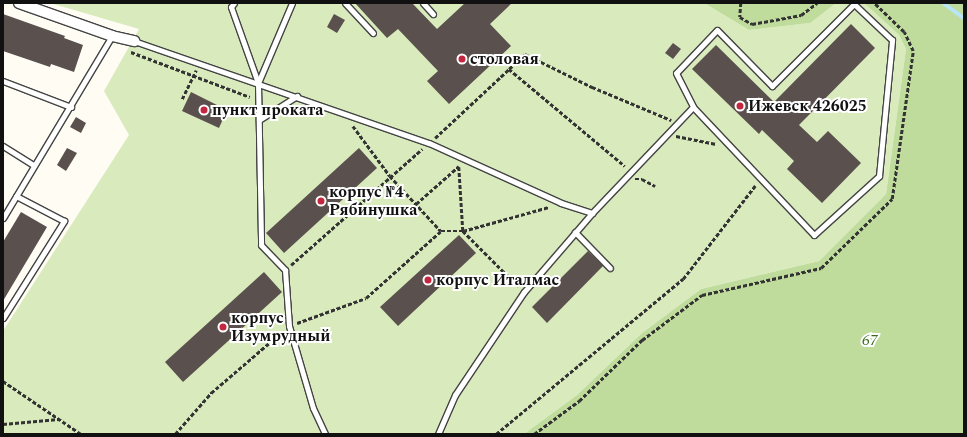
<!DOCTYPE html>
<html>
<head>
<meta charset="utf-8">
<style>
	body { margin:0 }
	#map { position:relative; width:967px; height:437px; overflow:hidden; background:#fffcf4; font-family:Spectral,serif }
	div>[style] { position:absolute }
	.green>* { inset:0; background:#d9ebbd }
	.forest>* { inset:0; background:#bfdc9c }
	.stream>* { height:4px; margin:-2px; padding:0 2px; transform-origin:2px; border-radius:2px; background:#b9e6f7 }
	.building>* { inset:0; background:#5a504d }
	.path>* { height:2.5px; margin-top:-1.25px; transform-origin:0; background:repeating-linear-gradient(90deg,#333 0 4px,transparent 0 6px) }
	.roads { filter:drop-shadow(1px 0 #444) drop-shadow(-1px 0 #444) drop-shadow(0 1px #444) drop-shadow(0 -1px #444) }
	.service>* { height:5px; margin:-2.5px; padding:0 2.5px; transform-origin:2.5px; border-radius:2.5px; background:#fff }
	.minor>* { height:10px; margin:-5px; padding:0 5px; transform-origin:5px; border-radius:5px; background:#fff }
	.dots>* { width:11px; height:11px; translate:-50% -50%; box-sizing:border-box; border:2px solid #fff; border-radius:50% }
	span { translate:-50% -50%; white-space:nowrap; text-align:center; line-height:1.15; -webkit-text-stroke:4px #fff; paint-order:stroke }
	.poi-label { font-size:16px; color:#111; font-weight:700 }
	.left { translate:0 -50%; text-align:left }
	.park-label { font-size:16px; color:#376a1f; font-style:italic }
	.frame { position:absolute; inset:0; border:4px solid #111; pointer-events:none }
</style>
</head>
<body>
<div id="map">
	<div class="green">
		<div style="clip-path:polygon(50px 3px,704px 3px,749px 30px,809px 23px,836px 3px,864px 3px,899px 35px,906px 49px,886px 194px,819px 261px,701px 289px,642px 333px,577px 395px,524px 434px,3px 434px,3px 331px,129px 135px,104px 91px,139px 29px)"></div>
	</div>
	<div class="forest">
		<div style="clip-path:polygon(704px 3px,836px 3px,810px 23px,749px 30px)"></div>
		<div style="clip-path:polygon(864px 3px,964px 3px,964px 434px,524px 434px,577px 395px,642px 333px,701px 289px,819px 261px,886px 194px,906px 49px,899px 35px)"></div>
	</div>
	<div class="stream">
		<div style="left:943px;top:3px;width:26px;rotate:36deg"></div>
	</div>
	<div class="building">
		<div style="clip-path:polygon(355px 3px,412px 3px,437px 29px,465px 3px,512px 3px,490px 24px,511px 46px,449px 104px,427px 81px,438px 71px,398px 29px,387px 38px)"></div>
		<div style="clip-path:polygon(3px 14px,65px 36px,64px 38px,83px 45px,74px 72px,51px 64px,50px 67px,3px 51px)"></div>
		<div style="clip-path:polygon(334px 14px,345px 20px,337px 33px,327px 27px)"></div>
		<div style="clip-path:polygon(851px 24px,875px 48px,799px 125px,817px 142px,828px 131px,861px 163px,822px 203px,787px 169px,794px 161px,762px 130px,759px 134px,692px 69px,716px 45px,774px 102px)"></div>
		<div style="clip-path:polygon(673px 43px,681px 49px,673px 59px,665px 53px)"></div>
		<div style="clip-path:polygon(191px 92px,227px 110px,219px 128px,182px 111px)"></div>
		<div style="clip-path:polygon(76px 117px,86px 123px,81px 133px,70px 127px)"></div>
		<div style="clip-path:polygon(67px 148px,77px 153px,66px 171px,57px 165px)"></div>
		<div style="clip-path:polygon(359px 148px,377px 168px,284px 253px,266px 233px)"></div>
		<div style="clip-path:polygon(21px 212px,47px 227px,3px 301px,3px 242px)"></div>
		<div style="clip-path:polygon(459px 235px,476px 253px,398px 326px,380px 307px)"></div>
		<div style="clip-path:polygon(588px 251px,603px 266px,547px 323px,532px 307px)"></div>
		<div style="clip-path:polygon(264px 272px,282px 292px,183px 382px,165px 362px)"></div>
	</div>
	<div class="path">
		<div style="left:741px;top:3px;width:14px;rotate:94deg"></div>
		<div style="left:740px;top:17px;width:14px;rotate:30deg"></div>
		<div style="left:752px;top:24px;width:50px;rotate:-10.4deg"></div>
		<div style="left:801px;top:15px;width:20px;rotate:-37deg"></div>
		<div style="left:131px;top:52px;width:127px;rotate:20.7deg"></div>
		<div style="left:509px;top:69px;width:22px;rotate:-43deg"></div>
		<div style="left:525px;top:54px;width:75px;rotate:26.2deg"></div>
		<div style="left:592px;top:87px;width:86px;rotate:22.7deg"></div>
		<div style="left:182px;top:99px;width:32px;rotate:-64deg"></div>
		<div style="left:353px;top:126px;width:62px;rotate:53.5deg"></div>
		<div style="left:390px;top:176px;width:75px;rotate:47.2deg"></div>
		<div style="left:441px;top:231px;width:22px"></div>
		<div style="left:463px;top:231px;width:78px;rotate:45deg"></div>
		<div style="left:676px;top:136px;width:41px;rotate:11.3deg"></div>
		<div style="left:435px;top:138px;width:101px;rotate:-43deg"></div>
		<div style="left:509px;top:69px;width:151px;rotate:39.9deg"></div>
		<div style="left:459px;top:167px;width:64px;rotate:86.4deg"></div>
		<div style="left:463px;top:231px;width:89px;rotate:-15.6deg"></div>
		<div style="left:635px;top:179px;width:7px"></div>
		<div style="left:642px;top:179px;width:15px;rotate:28deg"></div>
		<div style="left:416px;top:204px;width:57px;rotate:-41.5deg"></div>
		<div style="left:291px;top:265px;width:175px;rotate:-41.5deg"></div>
		<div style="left:297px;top:323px;width:73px;rotate:-19.9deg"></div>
		<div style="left:366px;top:298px;width:101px;rotate:-41.8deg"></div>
		<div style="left:3px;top:381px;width:94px;rotate:34.2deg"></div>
		<div style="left:3px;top:424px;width:56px;rotate:-5.1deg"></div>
		<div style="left:175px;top:434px;width:55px;rotate:-48.7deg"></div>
		<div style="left:211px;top:393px;width:95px;rotate:-40.7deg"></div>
		<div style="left:496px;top:434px;width:243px;rotate:-39.7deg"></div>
		<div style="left:683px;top:279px;width:118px;rotate:-52.3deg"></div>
		<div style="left:534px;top:434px;width:56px;rotate:-36.3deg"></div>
		<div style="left:579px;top:401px;width:88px;rotate:-44.1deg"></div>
		<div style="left:642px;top:340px;width:75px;rotate:-36.9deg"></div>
		<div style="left:702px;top:295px;width:122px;rotate:-12.8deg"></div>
		<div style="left:821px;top:268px;width:99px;rotate:-44.2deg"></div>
		<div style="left:892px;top:199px;width:149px;rotate:-81.9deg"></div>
		<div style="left:913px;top:51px;width:21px;rotate:-115deg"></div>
		<div style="left:904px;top:32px;width:42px;rotate:-136deg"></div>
	</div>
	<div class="roads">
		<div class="service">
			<div style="left:234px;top:3px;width:5px;rotate:127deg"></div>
			<div style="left:231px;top:7px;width:81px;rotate:70.4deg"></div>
			<div style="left:258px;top:83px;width:162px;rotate:88.9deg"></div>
			<div style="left:261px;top:245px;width:35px;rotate:46deg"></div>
			<div style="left:285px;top:270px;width:56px;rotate:85.9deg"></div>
			<div style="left:289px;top:326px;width:85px;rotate:73.7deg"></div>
			<div style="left:313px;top:408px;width:29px;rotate:65deg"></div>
			<div style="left:345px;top:3px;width:41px;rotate:47deg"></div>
			<div style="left:423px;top:3px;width:15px;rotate:48deg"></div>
			<div style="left:134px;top:41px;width:312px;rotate:19.1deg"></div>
			<div style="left:429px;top:143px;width:145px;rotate:24.4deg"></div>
			<div style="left:561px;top:203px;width:33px;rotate:18deg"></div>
			<div style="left:592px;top:213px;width:146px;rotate:-46.4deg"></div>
			<div style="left:693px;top:107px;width:176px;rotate:46.6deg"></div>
			<div style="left:814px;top:235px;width:88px;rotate:-42.2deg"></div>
			<div style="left:879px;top:176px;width:137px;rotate:-84.5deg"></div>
			<div style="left:892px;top:40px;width:52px;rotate:-136.5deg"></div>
			<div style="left:854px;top:4px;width:116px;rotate:135deg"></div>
			<div style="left:772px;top:86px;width:78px;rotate:-134.5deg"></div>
			<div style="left:717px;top:30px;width:59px;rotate:133.6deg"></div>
			<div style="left:676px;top:73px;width:38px;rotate:63deg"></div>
			<div style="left:3px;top:81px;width:73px;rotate:20.9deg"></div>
			<div style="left:258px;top:83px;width:87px;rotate:-67deg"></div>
			<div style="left:259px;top:120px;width:45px;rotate:-32.3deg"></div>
			<div style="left:3px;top:146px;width:36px;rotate:32deg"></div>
			<div style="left:3px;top:218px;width:212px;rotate:-59.1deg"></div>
			<div style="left:575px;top:232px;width:50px;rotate:45.8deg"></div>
			<div style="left:3px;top:318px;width:115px;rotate:-57.8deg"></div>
			<div style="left:64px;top:221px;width:54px;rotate:-152.5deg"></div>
			<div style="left:438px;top:434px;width:43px;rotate:-66.4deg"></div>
			<div style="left:455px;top:395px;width:124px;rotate:-56.2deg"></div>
			<div style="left:524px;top:292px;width:104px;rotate:-49.3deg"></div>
		</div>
		<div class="minor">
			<div style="left:19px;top:3px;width:99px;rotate:19.5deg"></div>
			<div style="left:112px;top:36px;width:23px;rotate:13deg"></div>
		</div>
	</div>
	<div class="dots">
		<div style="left:462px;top:59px;background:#c3273f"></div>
		<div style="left:740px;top:106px;background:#c3273f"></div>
		<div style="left:204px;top:110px;background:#c3273f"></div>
		<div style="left:321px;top:201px;background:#c3273f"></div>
		<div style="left:428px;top:280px;background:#c3273f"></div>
		<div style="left:223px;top:327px;background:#c3273f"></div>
	</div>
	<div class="poi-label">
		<span class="left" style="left:470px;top:59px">столовая</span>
		<span class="left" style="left:748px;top:106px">Ижевск 426025</span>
		<span class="left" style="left:212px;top:110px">пункт проката</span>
		<span class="left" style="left:329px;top:201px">корпус №4<br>Рябинушка</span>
		<span class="left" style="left:436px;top:280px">корпус Италмас</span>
		<span class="left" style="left:231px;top:327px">корпус<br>Изумрудный</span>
	</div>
	<div class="park-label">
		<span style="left:870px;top:340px">67</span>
	</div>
	<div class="frame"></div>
</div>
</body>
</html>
